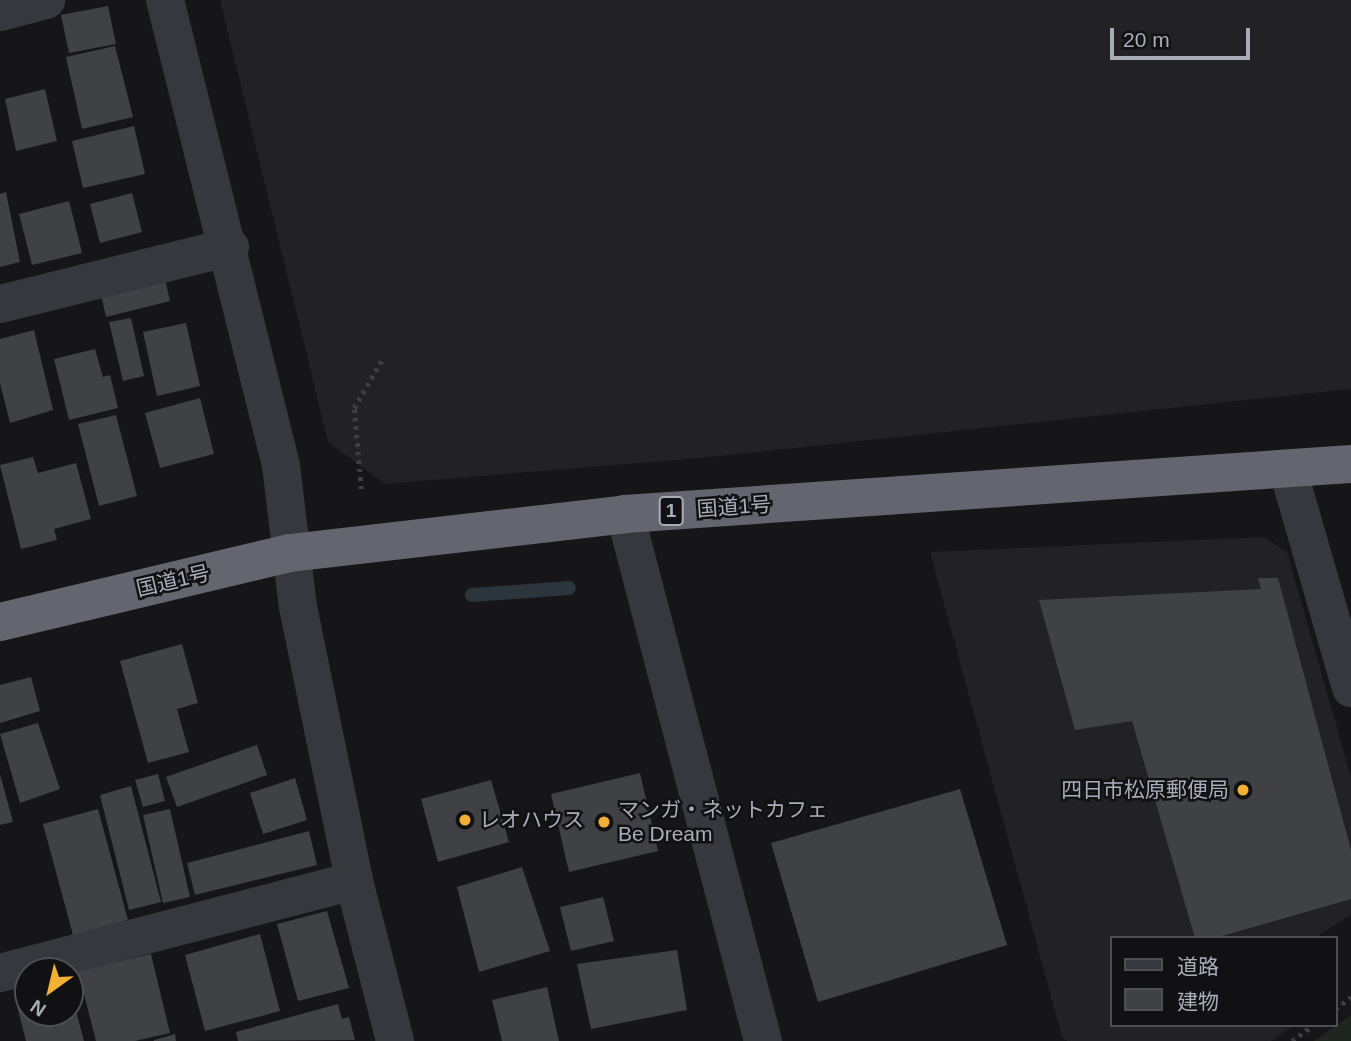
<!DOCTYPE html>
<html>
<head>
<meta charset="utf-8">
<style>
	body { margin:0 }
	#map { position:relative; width:1351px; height:1041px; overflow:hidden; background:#161618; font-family:Arial,"Noto Sans JP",sans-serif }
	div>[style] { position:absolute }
	.built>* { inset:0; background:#222225 }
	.green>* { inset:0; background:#1e261f }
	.stream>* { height:14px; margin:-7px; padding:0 7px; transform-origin:7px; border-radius:7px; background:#2c353c }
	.building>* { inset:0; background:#404145 }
	.path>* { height:4.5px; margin-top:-2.25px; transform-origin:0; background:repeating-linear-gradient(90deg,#3d3f44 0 3.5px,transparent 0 8.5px) }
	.minor>* { height:38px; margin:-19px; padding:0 19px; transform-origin:19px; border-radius:19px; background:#37383d }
	.highway>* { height:38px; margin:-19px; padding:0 19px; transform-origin:19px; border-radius:19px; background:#63666e }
	.dots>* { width:19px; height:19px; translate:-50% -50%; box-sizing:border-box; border:4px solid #111113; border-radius:50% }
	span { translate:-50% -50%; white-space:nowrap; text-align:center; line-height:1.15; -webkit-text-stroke:5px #111113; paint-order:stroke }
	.shield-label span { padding:2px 5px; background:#111113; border:2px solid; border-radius:5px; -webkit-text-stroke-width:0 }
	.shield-label { font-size:19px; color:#a8adb8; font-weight:700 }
	.street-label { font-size:21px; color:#a8adb8 }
	.poi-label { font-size:21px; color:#a8adb8 }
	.right { translate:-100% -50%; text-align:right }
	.left { translate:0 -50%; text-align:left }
	.legend { position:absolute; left:1110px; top:936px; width:228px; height:91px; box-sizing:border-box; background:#111113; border:2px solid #4d4f55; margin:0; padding:9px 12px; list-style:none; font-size:21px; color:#a8adb8 }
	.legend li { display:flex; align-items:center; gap:14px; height:35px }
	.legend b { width:35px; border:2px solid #4d4f55 }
	.north { position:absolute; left:14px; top:957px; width:70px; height:70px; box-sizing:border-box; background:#111113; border:2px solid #4d4f55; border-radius:50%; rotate:214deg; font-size:19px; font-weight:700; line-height:28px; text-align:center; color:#a8adb8 }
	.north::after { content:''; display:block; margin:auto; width:24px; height:32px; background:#f2b134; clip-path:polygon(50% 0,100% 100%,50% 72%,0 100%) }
	.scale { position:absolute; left:1110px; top:28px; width:140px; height:32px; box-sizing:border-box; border:4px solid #a8adb8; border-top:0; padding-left:9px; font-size:21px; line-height:24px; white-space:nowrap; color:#a8adb8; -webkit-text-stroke:5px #111113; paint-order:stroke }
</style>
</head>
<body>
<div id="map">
	<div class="built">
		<div style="clip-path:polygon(220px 0,1351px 0,1351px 389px,700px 458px,385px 484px,328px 442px)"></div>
		<div style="clip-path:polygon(1264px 537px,1287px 552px,1351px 777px,1351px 915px,1314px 938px,1111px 938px,1111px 1025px,1295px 1025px,1271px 1041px,1068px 1041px,1062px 1037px,930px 552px)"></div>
	</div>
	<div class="green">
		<div style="clip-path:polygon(1351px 1015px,1351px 1041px,1314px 1041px)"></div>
	</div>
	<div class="stream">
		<div style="left:472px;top:595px;width:97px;rotate:-4.1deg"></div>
	</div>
	<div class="building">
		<div style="clip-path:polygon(108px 6px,116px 44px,69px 53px,61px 15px)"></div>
		<div style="clip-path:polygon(115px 46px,133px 117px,82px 129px,66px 57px)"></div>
		<div style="clip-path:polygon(45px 89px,57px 141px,16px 151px,5px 99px)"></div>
		<div style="clip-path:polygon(134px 126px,145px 174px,83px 188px,72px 141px)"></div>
		<div style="clip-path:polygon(6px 192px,20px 262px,0 267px,0 194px)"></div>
		<div style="clip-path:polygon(132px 193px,142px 232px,100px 243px,90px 204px)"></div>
		<div style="clip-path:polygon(69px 201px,82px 253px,32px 265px,19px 214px)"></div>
		<div style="clip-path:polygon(163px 270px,170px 301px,106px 317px,99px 286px)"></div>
		<div style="clip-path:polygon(131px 318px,144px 376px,123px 381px,109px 322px)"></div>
		<div style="clip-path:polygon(186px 323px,200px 386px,157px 396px,143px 332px)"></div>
		<div style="clip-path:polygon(34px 330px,53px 410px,10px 423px,0 383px,0 339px)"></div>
		<div style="clip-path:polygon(95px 349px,103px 377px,110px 375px,118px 408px,69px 420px,54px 359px)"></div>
		<div style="clip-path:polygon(200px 398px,214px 454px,160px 468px,145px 413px)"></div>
		<div style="clip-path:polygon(116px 415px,137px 496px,99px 506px,78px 424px)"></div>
		<div style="clip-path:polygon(33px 457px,38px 473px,76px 463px,91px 519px,54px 529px,57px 540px,21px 549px,0 465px)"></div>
		<div style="clip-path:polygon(1258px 578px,1278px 578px,1351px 850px,1351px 899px,1215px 938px,1195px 938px,1132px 721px,1075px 730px,1039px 600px,1261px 589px)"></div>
		<div style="clip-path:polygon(182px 644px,198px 703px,177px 709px,189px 752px,148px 763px,120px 661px)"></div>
		<div style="clip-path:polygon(31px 677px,40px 711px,0 723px,0 685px)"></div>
		<div style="clip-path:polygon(38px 723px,60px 789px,20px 803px,0 734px)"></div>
		<div style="clip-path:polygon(257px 745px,267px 775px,177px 807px,166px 777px)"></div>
		<div style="clip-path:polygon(640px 773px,658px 851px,569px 872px,551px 794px)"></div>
		<div style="clip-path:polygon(0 774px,13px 822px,0 825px)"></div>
		<div style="clip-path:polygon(158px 774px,165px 801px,143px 807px,135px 780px)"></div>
		<div style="clip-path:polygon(295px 778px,307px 820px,263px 834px,250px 793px)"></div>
		<div style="clip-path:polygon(491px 780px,509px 842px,438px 862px,421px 799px)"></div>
		<div style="clip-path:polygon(131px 786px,161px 902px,129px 910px,100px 795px)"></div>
		<div style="clip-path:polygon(960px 789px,1007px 945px,818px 1002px,771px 843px)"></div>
		<div style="clip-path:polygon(98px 809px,128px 920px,73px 935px,43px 824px)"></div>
		<div style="clip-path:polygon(170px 809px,190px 897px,163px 903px,143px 815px)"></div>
		<div style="clip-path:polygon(309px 831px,317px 865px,195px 895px,187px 863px)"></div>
		<div style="clip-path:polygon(522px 867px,550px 951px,479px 972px,457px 887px)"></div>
		<div style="clip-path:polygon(603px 897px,614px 941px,571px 951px,560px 907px)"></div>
		<div style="clip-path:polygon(327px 911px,349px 988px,298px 1001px,277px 924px)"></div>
		<div style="clip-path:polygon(260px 934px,280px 1011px,205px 1031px,185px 955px)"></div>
		<div style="clip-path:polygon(677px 950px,687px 1010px,591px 1029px,577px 964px)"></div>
		<div style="clip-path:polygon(151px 954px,170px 1033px,135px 1041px,96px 1041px,78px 971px)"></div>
		<div style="clip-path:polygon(547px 987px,559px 1041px,502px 1041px,492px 1000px)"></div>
		<div style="clip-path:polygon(28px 990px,28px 1013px,70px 1013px,71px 992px,84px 1041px,26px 1041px,14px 994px)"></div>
		<div style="clip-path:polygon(338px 1004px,342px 1019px,349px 1017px,355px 1040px,238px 1041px,236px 1032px)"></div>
		<div style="clip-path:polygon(175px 1034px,176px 1041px,154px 1041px,154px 1040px)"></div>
	</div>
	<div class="path">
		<div style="left:361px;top:489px;width:81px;rotate:-94.9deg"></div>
		<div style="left:354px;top:408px;width:58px;rotate:-59.9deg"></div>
		<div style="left:1335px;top:1009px;width:20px;rotate:-37deg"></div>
		<div style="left:1292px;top:1041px;width:26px;rotate:-37deg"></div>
	</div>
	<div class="minor">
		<div style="left:165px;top:0;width:479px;rotate:76deg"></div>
		<div style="left:281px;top:465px;width:143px;rotate:83.2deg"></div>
		<div style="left:298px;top:607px;width:280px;rotate:78.4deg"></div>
		<div style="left:354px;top:881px;width:165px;rotate:75.6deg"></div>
		<div style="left:0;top:12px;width:48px;rotate:-14.6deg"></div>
		<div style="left:0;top:304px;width:237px;rotate:-13.9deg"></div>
		<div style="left:1288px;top:470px;width:227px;rotate:73.9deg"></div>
		<div style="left:625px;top:514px;width:545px;rotate:75.33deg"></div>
		<div style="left:0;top:973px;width:366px;rotate:-14.6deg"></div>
	</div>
	<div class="highway">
		<div style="left:0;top:622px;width:298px;rotate:-13.4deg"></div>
		<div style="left:290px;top:553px;width:337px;rotate:-6.6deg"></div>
		<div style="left:625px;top:514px;width:728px;rotate:-3.94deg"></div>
	</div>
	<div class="dots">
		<div style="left:1243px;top:790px;background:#f2b134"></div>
		<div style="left:465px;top:820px;background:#f2b134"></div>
		<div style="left:604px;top:822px;background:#f2b134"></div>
	</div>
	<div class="shield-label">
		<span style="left:671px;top:511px">1</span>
	</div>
	<div class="street-label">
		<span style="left:734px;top:507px;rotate:-4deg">国道1号</span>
		<span style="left:173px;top:581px;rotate:-13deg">国道1号</span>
	</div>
	<div class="poi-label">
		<span class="right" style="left:1229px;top:790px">四日市松原郵便局</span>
		<span class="left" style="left:618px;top:822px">マンガ・ネットカフェ<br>Be Dream</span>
		<span class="left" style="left:479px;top:820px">レオハウス</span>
	</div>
	<ul class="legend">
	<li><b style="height:9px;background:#37383d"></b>道路</li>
	<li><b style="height:19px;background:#404145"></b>建物</li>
	</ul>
	<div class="north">N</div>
	<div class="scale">20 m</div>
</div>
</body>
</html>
